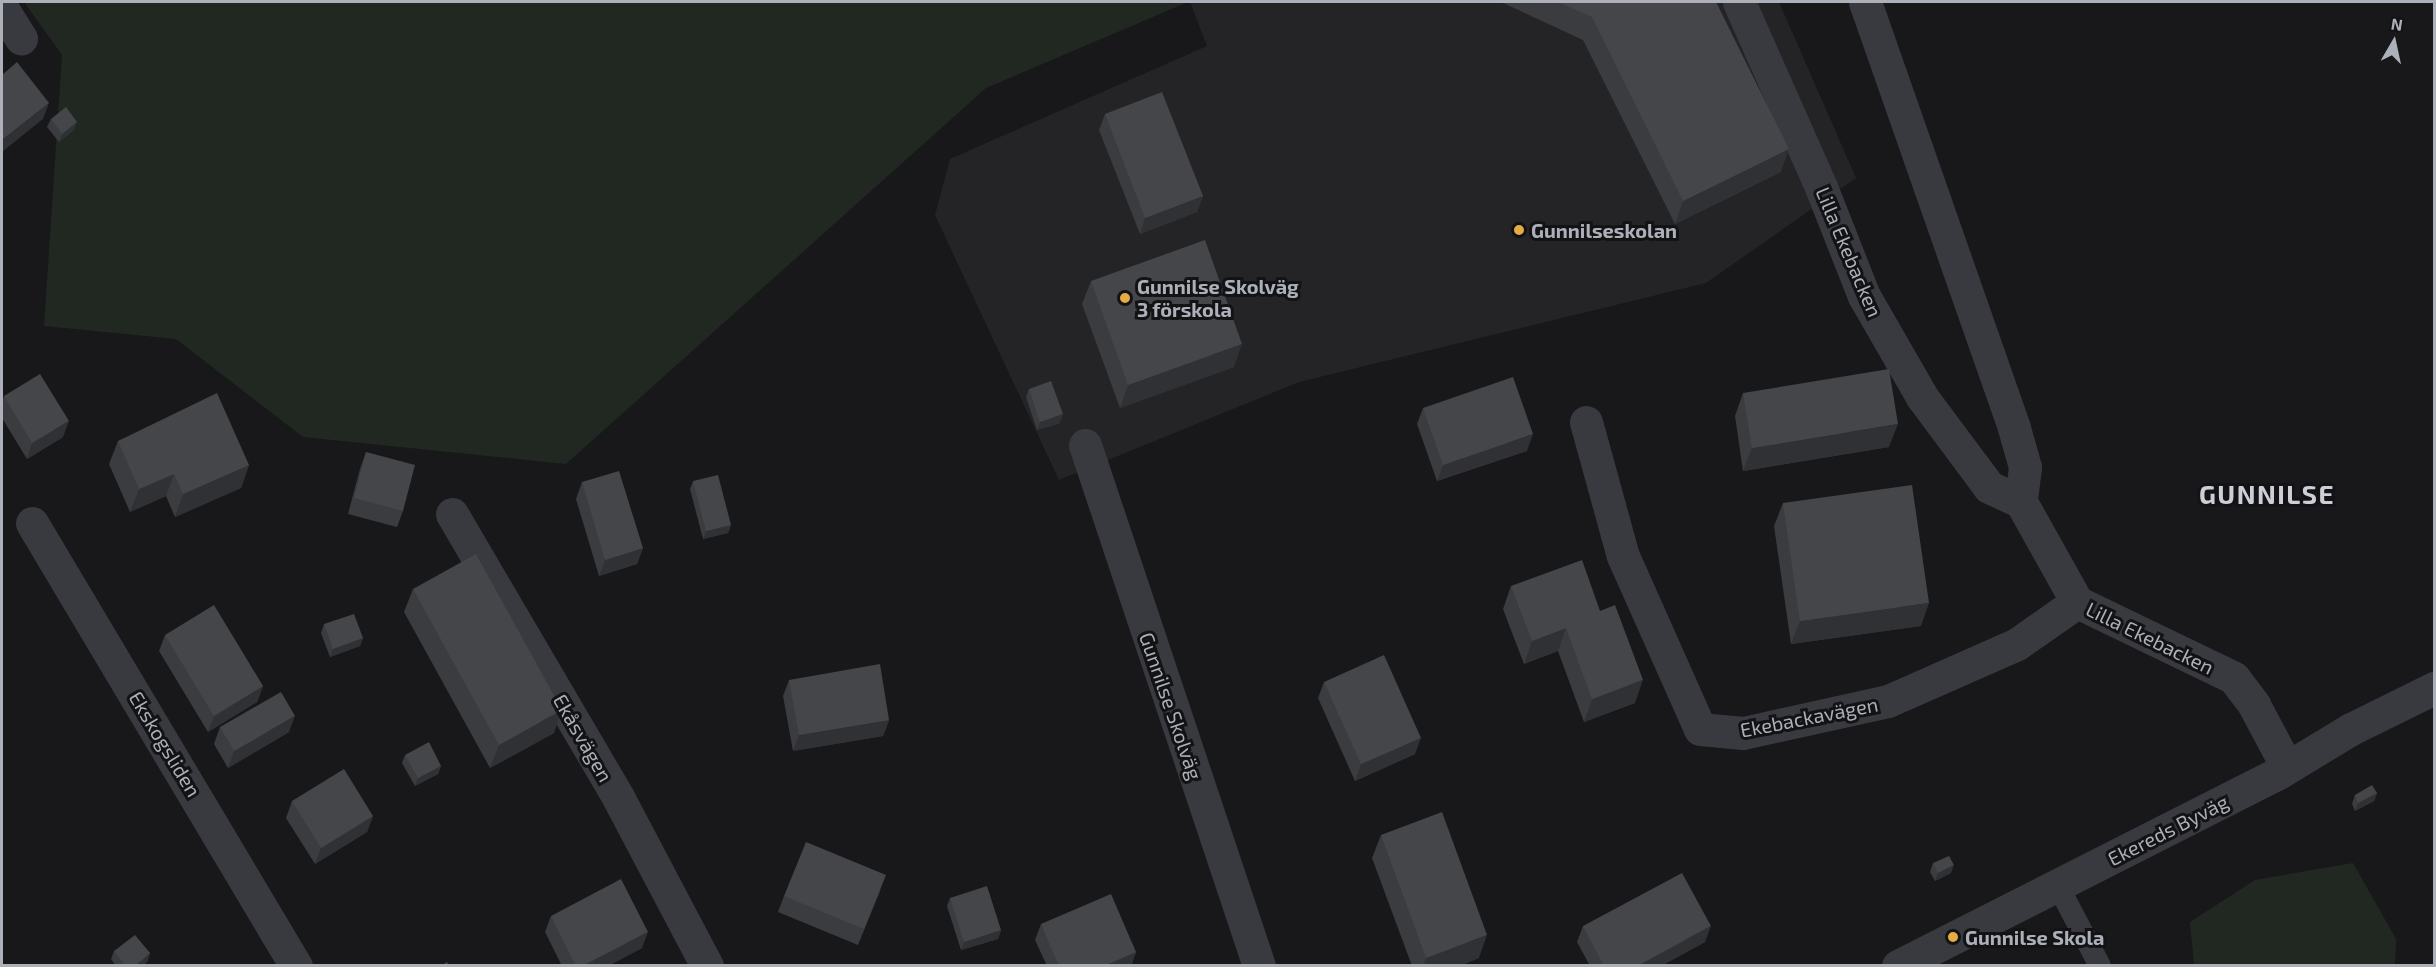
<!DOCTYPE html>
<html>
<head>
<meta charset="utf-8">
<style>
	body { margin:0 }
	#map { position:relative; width:2436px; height:967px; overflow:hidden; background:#18181a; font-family:"Exo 2",sans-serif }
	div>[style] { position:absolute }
	.built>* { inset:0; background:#242427 }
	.green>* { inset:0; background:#202821 }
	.service>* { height:22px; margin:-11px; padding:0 11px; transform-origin:11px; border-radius:11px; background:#393a3f }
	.minor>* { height:33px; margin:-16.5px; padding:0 16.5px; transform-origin:16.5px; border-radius:16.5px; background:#393a3f }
	.wall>* { inset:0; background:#3b3c40 }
	.shaded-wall>* { inset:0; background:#303134 }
	.building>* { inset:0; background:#45464a }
	.dots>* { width:16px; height:16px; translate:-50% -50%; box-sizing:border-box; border:3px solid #131315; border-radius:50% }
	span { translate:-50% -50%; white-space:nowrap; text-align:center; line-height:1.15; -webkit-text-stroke:6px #131315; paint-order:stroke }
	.poi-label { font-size:20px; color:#abb0b9; font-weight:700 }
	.left { translate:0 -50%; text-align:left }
	.street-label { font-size:20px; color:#abb0b9 }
	.district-label { font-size:26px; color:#cccfd5; font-weight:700; letter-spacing:1.5px }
	.frame { position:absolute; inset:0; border:3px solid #abb0b9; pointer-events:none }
	.north { position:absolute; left:2364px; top:12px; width:60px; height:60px; -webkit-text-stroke:4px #131315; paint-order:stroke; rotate:9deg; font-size:16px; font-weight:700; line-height:24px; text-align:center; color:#abb0b9 }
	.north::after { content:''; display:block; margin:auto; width:21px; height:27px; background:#abb0b9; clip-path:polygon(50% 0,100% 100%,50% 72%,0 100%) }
</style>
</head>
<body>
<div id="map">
	<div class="built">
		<div style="clip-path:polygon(1190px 2px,1779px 2px,1856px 178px,1706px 283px,1299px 382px,1059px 480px,935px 215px,950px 159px,1207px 46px)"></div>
	</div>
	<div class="green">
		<div style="clip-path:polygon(24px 2px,1188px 2px,986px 88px,566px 464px,303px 437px,176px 339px,44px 326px,62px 55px)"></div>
		<div style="clip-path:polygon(2353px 863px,2396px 939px,2395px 965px,2194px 965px,2190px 922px,2255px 880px)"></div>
	</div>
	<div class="service">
		<div style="left:2058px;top:886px;width:90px;rotate:62.3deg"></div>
	</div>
	<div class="minor">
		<div style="left:1739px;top:2px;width:202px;rotate:66.1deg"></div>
		<div style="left:1821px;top:187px;width:117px;rotate:68.5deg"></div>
		<div style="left:1864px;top:296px;width:116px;rotate:60.1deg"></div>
		<div style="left:1922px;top:397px;width:112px;rotate:53.3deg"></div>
		<div style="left:1989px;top:487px;width:35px;rotate:25deg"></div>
		<div style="left:1865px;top:2px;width:451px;rotate:70.7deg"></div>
		<div style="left:2014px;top:428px;width:41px;rotate:74.2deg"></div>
		<div style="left:2025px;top:467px;width:35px;rotate:97deg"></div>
		<div style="left:2021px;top:502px;width:115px;rotate:60.8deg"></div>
		<div style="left:2077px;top:602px;width:174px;rotate:25.8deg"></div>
		<div style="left:2234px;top:678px;width:34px;rotate:53deg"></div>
		<div style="left:2254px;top:705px;width:70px;rotate:62deg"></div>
		<div style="left:2px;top:8px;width:36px;rotate:58deg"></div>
		<div style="left:1586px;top:422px;width:139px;rotate:74.6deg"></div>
		<div style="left:1623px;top:556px;width:189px;rotate:66deg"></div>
		<div style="left:1700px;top:729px;width:43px;rotate:5.3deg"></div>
		<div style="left:1743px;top:733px;width:148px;rotate:-12.4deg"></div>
		<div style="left:1888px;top:701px;width:141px;rotate:-23.8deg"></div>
		<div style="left:2017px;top:644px;width:73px;rotate:-35deg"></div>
		<div style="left:1085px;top:445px;width:549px;rotate:71.53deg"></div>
		<div style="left:452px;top:514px;width:330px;rotate:59.6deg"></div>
		<div style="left:619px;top:799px;width:189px;rotate:62.2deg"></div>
		<div style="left:32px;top:523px;width:516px;rotate:59.21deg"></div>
		<div style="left:1898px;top:966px;width:423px;rotate:-26.9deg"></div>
		<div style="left:2275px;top:775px;width:89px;rotate:-31.2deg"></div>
		<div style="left:2351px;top:729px;width:93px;rotate:-26.3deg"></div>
	</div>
	<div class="wall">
		<div style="clip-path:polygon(1501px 2px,1716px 2px,1781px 172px,1675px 224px,1583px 40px)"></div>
		<div style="clip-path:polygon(1105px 114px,1203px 196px,1197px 212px,1140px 234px,1099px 130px)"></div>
		<div style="clip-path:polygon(51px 119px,74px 130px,59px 142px,47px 127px)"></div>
		<div style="clip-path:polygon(1091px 281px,1234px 367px,1120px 408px,1082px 304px)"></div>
		<div style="clip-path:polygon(1029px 389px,1060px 423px,1037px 430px,1026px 397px)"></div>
		<div style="clip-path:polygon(1743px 393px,1889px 447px,1743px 471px,1735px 416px)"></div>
		<div style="clip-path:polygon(4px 396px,63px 437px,27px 459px,2px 418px,2px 402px)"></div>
		<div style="clip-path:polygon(1423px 408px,1527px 451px,1437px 481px,1417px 424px)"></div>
		<div style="clip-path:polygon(118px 441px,249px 465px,241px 488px,175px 517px,166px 496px,130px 512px,109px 464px)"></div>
		<div style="clip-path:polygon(366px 452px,403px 511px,397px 527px,348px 514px,360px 469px)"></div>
		<div style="clip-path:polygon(693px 481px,731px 525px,728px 533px,703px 539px,690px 489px)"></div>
		<div style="clip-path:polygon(582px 482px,643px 548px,637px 564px,599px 576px,576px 499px)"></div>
		<div style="clip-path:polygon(1783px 503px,1921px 626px,1791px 644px,1774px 526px)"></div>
		<div style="clip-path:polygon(1511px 586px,1600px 611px,1635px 703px,1584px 722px,1558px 651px,1524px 664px,1503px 609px)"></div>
		<div style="clip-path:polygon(413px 589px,554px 733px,490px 768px,404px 612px)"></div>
		<div style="clip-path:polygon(324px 624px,363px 638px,360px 646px,330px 657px,321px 633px)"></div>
		<div style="clip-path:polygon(165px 635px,263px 686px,257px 702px,208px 732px,159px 651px)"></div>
		<div style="clip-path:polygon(789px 680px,889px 720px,883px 736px,793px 751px,783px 696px)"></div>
		<div style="clip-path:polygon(1324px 682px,1415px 754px,1355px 781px,1318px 698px)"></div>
		<div style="clip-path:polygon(220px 727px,289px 732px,228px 768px,214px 744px)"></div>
		<div style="clip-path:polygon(405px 755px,441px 766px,438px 774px,415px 786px,402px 763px)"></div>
		<div style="clip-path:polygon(2377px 793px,2374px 801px,2355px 811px,2352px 804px,2355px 795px)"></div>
		<div style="clip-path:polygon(292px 801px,373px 816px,367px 832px,315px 864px,286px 818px)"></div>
		<div style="clip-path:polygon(1381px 835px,1479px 958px,1459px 966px,1412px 966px,1372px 858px)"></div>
		<div style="clip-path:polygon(1933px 863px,1951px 873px,1935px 881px,1930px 872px)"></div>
		<div style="clip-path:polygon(880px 891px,858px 945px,778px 912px,784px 896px)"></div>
		<div style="clip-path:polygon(950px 898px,1001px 930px,998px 939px,961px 950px,947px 906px)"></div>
		<div style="clip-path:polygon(551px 916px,642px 948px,608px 966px,562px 966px,545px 932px)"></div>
		<div style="clip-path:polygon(1041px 924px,1136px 952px,1131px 966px,1047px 966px,1035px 940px)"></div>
		<div style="clip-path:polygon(1583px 926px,1705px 942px,1661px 966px,1590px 966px,1577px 942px)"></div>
		<div style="clip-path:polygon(114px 951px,150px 953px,147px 962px,142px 966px,116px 966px,111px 959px)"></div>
	</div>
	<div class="shaded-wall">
		<div style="clip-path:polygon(49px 103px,43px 119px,2px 152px,2px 140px)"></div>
		<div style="clip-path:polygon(77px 122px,74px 130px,59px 142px,62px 134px)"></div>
		<div style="clip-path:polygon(1789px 149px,1781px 172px,1675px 224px,1683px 201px)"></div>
		<div style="clip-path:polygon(1203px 196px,1197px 212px,1140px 234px,1145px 218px)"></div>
		<div style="clip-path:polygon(1242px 344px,1234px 367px,1120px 408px,1128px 385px)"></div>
		<div style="clip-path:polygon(1063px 414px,1060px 423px,1037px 430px,1040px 422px)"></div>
		<div style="clip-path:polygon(69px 421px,63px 437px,27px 459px,32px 443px)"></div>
		<div style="clip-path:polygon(1898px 424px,1889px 447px,1743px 471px,1752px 448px)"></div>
		<div style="clip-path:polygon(1533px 434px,1527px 451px,1437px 481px,1443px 465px)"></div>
		<div style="clip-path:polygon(249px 465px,241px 488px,175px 517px,183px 494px)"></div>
		<div style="clip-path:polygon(174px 474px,166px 496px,130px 512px,139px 489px)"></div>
		<div style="clip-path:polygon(731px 525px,728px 533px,703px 539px,706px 531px)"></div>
		<div style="clip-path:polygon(643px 548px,637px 564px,599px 576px,605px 560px)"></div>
		<div style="clip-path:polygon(1929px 603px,1921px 626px,1791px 644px,1800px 621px)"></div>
		<div style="clip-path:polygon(1566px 628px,1558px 651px,1524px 664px,1532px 641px)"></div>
		<div style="clip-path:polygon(363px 638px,360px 646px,330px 657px,333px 649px)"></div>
		<div style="clip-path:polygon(1643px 680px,1635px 703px,1584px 722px,1592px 699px)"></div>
		<div style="clip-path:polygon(263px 686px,257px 702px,208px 732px,214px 716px)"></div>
		<div style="clip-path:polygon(562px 710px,554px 733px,490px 768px,499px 745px)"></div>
		<div style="clip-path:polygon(295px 716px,289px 732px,228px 768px,234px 751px)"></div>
		<div style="clip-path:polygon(889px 720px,883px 736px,793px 751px,799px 735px)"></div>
		<div style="clip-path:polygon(1421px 738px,1415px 754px,1355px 781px,1361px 764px)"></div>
		<div style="clip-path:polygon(441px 766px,438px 774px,415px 786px,418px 778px)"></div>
		<div style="clip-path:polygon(2377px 793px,2374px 801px,2355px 811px,2358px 803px)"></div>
		<div style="clip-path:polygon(373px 816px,367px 832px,315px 864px,321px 848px)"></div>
		<div style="clip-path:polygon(1954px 865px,1951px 873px,1935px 881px,1938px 873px)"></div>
		<div style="clip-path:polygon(886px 875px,880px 891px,858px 945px,864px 929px)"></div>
		<div style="clip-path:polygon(1711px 926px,1705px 942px,1661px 966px,1637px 966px)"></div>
		<div style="clip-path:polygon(1001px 930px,998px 939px,961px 950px,964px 942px)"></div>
		<div style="clip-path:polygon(648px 932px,642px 948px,608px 966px,582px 966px)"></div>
		<div style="clip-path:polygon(1487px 935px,1479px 958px,1459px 966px,1423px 966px,1426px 958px)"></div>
		<div style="clip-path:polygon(1136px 952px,1131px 966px,1104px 966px)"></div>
		<div style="clip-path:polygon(150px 953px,147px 962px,142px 966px,135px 966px)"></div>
	</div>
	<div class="building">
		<div style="clip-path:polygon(1558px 2px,1716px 2px,1789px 149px,1683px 201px,1592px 17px)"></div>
		<div style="clip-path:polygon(17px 62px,49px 103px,2px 140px,2px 75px)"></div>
		<div style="clip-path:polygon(1162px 92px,1203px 196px,1145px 218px,1105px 114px)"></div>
		<div style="clip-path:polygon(66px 107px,77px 122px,62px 134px,51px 119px)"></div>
		<div style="clip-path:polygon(1205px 240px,1242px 344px,1128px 385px,1091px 281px)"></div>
		<div style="clip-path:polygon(1889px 369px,1898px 424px,1752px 448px,1743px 393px)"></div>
		<div style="clip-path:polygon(40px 374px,69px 421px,32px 443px,4px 396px)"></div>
		<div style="clip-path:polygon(1513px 377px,1533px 434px,1443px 465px,1423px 408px)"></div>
		<div style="clip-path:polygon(1051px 381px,1063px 414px,1040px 422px,1029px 389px)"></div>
		<div style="clip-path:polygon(217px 393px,249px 465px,183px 494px,174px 474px,139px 489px,118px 441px)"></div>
		<div style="clip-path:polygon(366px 452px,415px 465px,403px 511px,354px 498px)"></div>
		<div style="clip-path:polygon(619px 471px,643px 548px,605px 560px,582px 482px)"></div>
		<div style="clip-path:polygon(718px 475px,731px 525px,706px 531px,693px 481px)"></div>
		<div style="clip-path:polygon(1912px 485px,1929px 603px,1800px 621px,1783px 503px)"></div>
		<div style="clip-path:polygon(476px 554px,562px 710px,499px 745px,413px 589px)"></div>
		<div style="clip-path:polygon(1582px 560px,1600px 611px,1615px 605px,1643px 680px,1592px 699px,1566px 628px,1532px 641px,1511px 586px)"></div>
		<div style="clip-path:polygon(214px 605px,263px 686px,214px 716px,165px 635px)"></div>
		<div style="clip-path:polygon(354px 614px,363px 638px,333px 649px,324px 624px)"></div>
		<div style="clip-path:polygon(1384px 655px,1421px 738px,1361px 764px,1324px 682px)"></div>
		<div style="clip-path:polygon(880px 664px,889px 720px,799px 735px,789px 680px)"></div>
		<div style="clip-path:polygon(281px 692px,295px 716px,234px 751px,220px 727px)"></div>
		<div style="clip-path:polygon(429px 742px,441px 766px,418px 778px,405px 755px)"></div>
		<div style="clip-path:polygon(344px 769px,373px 816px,321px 848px,292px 801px)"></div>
		<div style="clip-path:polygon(2372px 785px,2377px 793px,2358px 803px,2355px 795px)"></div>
		<div style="clip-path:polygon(1442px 812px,1487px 935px,1426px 958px,1381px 835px)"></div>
		<div style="clip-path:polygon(806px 842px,886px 875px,864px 929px,784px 896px)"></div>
		<div style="clip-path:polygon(1949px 856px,1954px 865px,1938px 873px,1933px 863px)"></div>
		<div style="clip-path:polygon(1682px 873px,1711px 926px,1637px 966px,1604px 966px,1583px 926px)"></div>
		<div style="clip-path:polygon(621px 879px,648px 932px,582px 966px,576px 966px,551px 916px)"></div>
		<div style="clip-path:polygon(987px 886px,1001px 930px,964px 942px,950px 898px)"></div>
		<div style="clip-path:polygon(1111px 894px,1136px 952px,1104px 966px,1059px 966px,1041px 924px)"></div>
		<div style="clip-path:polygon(135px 935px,150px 953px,135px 966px,126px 966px,114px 951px)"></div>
		<div style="clip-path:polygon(447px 962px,449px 966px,441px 966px)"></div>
	</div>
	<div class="dots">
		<div style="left:1519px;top:230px;background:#e5ab45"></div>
		<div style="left:1125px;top:298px;background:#e5ab45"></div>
		<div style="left:1953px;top:937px;background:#e5ab45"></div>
	</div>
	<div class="poi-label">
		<span class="left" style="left:1531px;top:230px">Gunnilseskolan</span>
		<span class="left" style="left:1137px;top:298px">Gunnilse Skolväg<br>3 förskola</span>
		<span class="left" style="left:1965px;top:937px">Gunnilse Skola</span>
	</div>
	<div class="street-label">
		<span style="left:1849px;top:252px;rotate:67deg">Lilla Ekebacken</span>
		<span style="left:2150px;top:638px;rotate:26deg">Lilla Ekebacken</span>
		<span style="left:1171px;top:706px;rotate:71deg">Gunnilse Skolväg</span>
		<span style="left:1809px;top:717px;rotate:-11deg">Ekebackavägen</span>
		<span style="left:583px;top:738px;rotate:60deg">Ekåsvägen</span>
		<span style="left:165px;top:744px;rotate:59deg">Ekskogsliden</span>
		<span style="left:2168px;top:830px;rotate:-27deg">Ekereds Byväg</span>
	</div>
	<div class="district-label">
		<span style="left:2267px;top:494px">GUNNILSE</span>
	</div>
	<div class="frame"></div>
	<div class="north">N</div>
</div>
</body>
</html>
